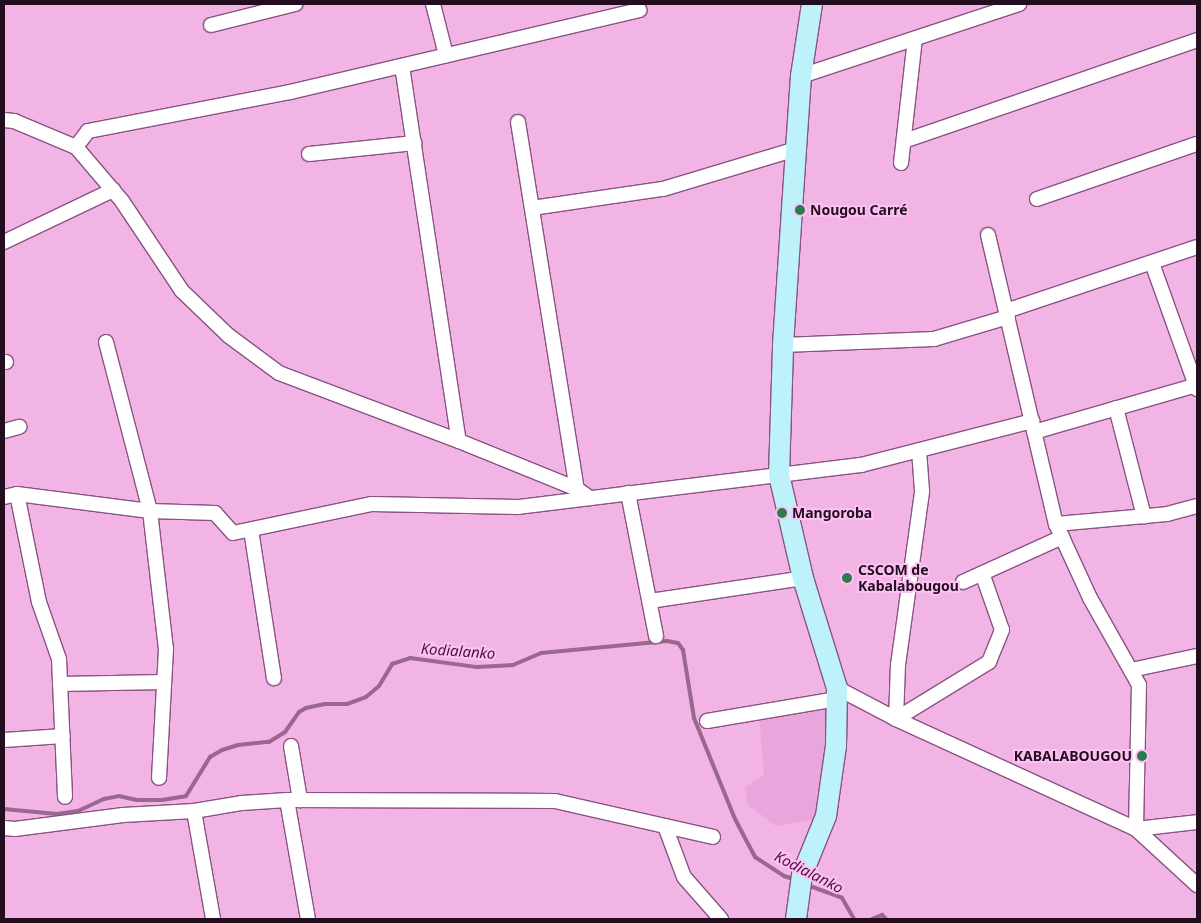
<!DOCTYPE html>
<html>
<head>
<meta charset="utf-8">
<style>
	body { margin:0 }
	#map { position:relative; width:1201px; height:923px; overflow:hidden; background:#f1b4e5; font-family:"Noto Sans",sans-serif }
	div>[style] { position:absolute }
	.built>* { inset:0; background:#e8a6dc }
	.stream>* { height:4px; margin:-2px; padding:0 2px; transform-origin:2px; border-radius:2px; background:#996790 }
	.roads { filter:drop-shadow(1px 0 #895380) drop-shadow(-1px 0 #895380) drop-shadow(0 1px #895380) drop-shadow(0 -1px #895380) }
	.street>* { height:14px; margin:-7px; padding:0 7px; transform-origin:7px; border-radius:7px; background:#fff }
	.secondary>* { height:20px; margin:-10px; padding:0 10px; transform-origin:10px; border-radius:10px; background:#bef2fb }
	.dots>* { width:14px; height:14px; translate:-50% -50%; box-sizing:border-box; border:2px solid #fec1f3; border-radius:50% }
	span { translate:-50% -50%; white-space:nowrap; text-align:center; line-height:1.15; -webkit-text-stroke:4px #fec1f3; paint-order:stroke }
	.poi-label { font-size:14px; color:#230e20; font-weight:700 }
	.left { translate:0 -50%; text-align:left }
	.right { translate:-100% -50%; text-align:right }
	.water-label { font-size:15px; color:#4e0e47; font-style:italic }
	.frame { position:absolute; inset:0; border:5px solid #230e20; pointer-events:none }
</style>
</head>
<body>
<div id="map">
	<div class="built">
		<div style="clip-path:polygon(829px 708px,827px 772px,817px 792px,816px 819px,776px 826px,748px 805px,745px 787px,764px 775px,759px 715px)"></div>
	</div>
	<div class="stream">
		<div style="left:4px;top:809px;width:53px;rotate:5.4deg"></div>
		<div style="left:57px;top:814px;width:21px;rotate:-8deg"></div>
		<div style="left:78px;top:811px;width:29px;rotate:-25deg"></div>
		<div style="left:104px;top:799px;width:15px;rotate:-11deg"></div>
		<div style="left:119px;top:796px;width:18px;rotate:13deg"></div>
		<div style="left:137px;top:800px;width:25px"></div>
		<div style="left:162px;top:800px;width:24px;rotate:-9deg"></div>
		<div style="left:186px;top:796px;width:46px;rotate:-58.4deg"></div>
		<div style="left:210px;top:757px;width:14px;rotate:-30deg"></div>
		<div style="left:222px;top:750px;width:17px;rotate:-17deg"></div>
		<div style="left:238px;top:745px;width:31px;rotate:-6deg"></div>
		<div style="left:269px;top:742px;width:19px;rotate:-32deg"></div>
		<div style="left:285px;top:732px;width:24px;rotate:-55deg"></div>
		<div style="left:299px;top:712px;width:8px;rotate:-30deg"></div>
		<div style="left:306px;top:708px;width:19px;rotate:-12deg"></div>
		<div style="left:325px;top:704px;width:22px"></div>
		<div style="left:347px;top:704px;width:20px;rotate:-20deg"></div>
		<div style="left:366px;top:697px;width:17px;rotate:-40deg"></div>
		<div style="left:379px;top:686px;width:26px;rotate:-59deg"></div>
		<div style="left:392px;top:664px;width:19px;rotate:-18deg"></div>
		<div style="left:410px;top:658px;width:68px;rotate:7.7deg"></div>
		<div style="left:477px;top:667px;width:36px;rotate:-3deg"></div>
		<div style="left:513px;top:665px;width:30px;rotate:-23deg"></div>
		<div style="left:541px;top:653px;width:127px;rotate:-5.4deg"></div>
		<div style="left:667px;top:641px;width:11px;rotate:10deg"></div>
		<div style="left:678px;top:643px;width:9px;rotate:54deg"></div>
		<div style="left:683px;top:650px;width:69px;rotate:80.8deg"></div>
		<div style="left:694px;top:718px;width:109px;rotate:67.9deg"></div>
		<div style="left:735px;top:819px;width:43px;rotate:62.2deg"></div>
		<div style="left:755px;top:857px;width:35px;rotate:33deg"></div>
		<div style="left:784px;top:876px;width:13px;rotate:18deg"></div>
		<div style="left:807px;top:885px;width:37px;rotate:20deg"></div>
		<div style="left:842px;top:898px;width:24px;rotate:60deg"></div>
		<div style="left:872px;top:919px;width:11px;rotate:-22deg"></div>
		<div style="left:882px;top:915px;width:6px;rotate:45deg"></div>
	</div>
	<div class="roads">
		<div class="street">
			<div style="left:433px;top:4px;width:53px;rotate:75.7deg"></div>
			<div style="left:211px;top:25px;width:87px;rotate:-14deg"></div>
			<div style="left:402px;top:66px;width:379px;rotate:81.4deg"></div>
			<div style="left:801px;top:76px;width:230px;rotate:-18.3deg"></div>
			<div style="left:4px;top:120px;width:10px;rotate:6deg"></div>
			<div style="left:14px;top:121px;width:67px;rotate:22.8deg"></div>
			<div style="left:76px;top:147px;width:71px;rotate:49.6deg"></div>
			<div style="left:122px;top:201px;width:108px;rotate:56.3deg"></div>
			<div style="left:182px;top:291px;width:65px;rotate:43.8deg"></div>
			<div style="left:229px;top:336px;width:62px;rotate:36.5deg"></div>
			<div style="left:279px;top:373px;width:192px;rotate:20.7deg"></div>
			<div style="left:459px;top:441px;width:127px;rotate:22.1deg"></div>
			<div style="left:577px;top:489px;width:16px;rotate:35deg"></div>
			<div style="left:518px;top:122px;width:372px;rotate:80.9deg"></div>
			<div style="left:904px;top:141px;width:310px;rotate:-19deg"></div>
			<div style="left:76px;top:147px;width:20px;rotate:-53deg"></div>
			<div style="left:88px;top:131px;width:206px;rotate:-10.9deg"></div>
			<div style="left:290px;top:92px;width:359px;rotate:-13.2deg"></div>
			<div style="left:309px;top:154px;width:106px;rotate:-6deg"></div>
			<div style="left:901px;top:163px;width:125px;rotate:-83.6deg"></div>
			<div style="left:1037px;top:199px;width:169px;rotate:-19deg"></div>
			<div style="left:532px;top:208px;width:132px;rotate:-8.3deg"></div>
			<div style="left:663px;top:189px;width:139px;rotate:-16.7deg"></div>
			<div style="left:988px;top:235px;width:297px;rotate:76.8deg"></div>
			<div style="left:1056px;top:524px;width:81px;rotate:65.3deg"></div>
			<div style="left:1090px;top:598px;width:100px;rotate:60.6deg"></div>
			<div style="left:1139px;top:685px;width:144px;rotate:91.2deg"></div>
			<div style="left:1136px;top:829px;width:61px;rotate:-6.5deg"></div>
			<div style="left:4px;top:242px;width:121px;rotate:-25.5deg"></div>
			<div style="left:1152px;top:263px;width:134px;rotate:70.3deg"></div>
			<div style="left:1006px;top:311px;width:201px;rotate:-18.5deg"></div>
			<div style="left:106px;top:342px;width:175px;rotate:75.4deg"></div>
			<div style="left:150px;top:511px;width:139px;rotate:83.4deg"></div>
			<div style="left:166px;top:649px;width:129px;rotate:93.1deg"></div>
			<div style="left:783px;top:345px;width:151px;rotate:-2.3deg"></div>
			<div style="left:934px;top:339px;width:77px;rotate:-16.6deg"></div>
			<div style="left:4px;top:362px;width:2px"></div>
			<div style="left:1116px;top:408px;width:112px;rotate:75.5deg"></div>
			<div style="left:4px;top:431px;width:16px;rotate:-15deg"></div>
			<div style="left:1034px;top:432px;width:170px;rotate:-16.1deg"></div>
			<div style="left:628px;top:493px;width:146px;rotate:78.9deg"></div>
			<div style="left:17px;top:494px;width:110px;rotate:78.5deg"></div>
			<div style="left:39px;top:602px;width:60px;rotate:70.7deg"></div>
			<div style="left:59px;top:659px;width:138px;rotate:87.5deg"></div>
			<div style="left:4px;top:497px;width:13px;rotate:-13deg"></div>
			<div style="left:17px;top:494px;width:134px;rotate:7.3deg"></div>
			<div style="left:150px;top:511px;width:65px;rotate:1.8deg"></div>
			<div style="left:215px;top:513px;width:27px;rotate:48deg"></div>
			<div style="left:233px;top:533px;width:142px;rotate:-11.8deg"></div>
			<div style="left:372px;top:504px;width:146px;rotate:1.2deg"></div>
			<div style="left:518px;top:507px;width:346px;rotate:-7deg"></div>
			<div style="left:861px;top:465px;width:177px;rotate:-14.4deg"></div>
			<div style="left:1056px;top:524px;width:111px;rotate:-5.1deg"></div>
			<div style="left:1167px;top:514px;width:31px;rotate:-15deg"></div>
			<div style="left:251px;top:530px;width:150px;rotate:81.2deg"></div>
			<div style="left:963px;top:582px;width:109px;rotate:-24.4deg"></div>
			<div style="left:650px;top:601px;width:155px;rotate:-8.5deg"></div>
			<div style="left:1131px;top:670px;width:67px;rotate:-12deg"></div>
			<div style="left:60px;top:684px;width:104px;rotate:-1.1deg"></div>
			<div style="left:837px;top:688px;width:67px;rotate:27.7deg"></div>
			<div style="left:896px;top:719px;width:264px;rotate:24.6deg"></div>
			<div style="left:1136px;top:829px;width:83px;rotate:42.6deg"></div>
			<div style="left:896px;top:719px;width:54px;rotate:-87.9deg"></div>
			<div style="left:898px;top:665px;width:176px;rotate:-82.1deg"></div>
			<div style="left:922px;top:491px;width:41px;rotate:-94.2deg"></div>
			<div style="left:896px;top:719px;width:109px;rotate:-31.5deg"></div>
			<div style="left:989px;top:662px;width:35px;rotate:-68deg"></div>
			<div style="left:1002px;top:630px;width:60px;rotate:-109.3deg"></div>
			<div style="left:707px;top:721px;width:132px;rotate:-9.6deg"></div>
			<div style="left:4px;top:740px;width:59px;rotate:-3.9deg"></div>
			<div style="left:291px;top:746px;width:55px;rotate:80.5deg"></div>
			<div style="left:287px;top:800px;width:121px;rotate:80deg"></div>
			<div style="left:194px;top:811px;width:110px;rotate:80deg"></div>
			<div style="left:665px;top:826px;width:54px;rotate:69.6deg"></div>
			<div style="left:684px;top:877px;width:56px;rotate:48.6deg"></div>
			<div style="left:4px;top:828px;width:11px;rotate:5deg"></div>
			<div style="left:15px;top:829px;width:109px;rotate:-7.4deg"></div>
			<div style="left:123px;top:815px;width:71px;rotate:-3.2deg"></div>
			<div style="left:194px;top:811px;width:49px;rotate:-9.5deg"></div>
			<div style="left:242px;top:803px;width:45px;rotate:-3.8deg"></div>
			<div style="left:287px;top:800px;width:268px;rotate:0.2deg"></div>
			<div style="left:555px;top:801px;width:162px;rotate:12.8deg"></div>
		</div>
		<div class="secondary">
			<div style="left:796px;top:919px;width:44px;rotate:-82.2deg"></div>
			<div style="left:802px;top:875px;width:64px;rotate:-67.9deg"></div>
			<div style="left:826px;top:816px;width:71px;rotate:-81.9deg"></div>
			<div style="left:836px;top:746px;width:58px;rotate:-89deg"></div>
			<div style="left:837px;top:688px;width:115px;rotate:-107.2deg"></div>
			<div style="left:803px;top:578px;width:106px;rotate:-103.1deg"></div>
			<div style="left:779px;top:475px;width:130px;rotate:-88.2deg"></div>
			<div style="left:783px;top:345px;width:196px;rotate:-86.2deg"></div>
			<div style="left:796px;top:149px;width:73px;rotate:-86.1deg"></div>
			<div style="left:801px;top:76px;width:73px;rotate:-81.3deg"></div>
		</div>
	</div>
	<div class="dots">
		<div style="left:800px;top:210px;background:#2d7b4b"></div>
		<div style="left:782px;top:513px;background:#2d7b4b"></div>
		<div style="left:847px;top:578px;background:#2d7b4b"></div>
		<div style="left:1142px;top:756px;background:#2d7b4b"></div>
	</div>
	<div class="poi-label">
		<span class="left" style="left:810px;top:210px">Nougou Carré</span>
		<span class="left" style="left:792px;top:513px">Mangoroba</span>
		<span class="left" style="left:858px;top:578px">CSCOM de<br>Kabalabougou</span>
		<span class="right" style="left:1132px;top:756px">KABALABOUGOU</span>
	</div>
	<div class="water-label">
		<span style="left:458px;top:651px;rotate:4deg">Kodialanko</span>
		<span style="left:809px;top:872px;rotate:27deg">Kodialanko</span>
	</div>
	<div class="frame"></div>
</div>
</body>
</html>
